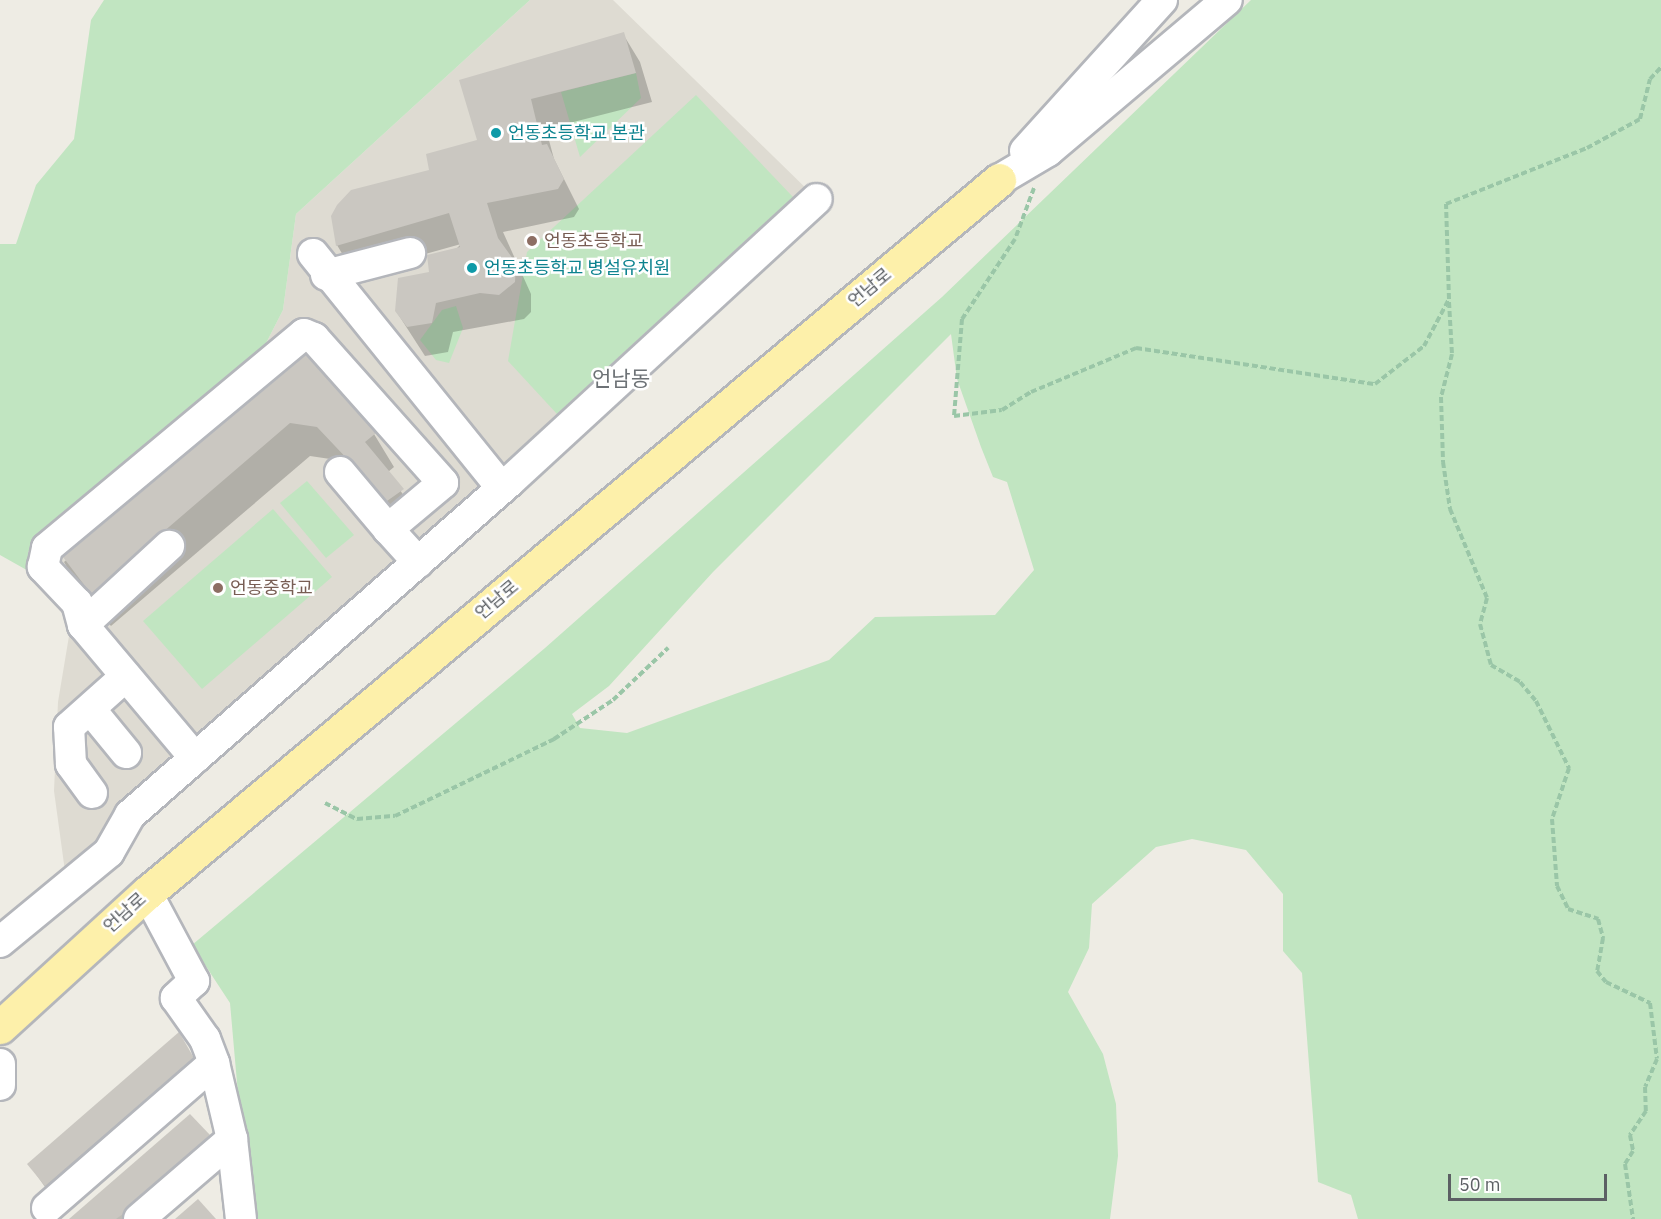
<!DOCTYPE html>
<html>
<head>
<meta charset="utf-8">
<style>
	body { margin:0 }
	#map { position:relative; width:1661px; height:1219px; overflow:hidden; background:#eeece4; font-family:"IBM Plex Sans","Noto Sans KR",sans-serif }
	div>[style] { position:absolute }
	.education>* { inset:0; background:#dedbd2 }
	.green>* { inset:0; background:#c1e5c1 }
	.shadow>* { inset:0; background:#0003 }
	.building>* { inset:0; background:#cac7c1 }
	.path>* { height:4px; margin-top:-2px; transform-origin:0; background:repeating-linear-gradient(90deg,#9ac6a7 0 6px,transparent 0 9px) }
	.roads { filter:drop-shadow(2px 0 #b4b6bb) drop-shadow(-2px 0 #b4b6bb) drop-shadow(0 2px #b4b6bb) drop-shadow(0 -2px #b4b6bb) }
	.minor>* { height:30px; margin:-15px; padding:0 15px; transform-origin:15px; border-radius:15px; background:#fff }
	.major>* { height:33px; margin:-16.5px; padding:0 16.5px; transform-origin:16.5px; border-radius:16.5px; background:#fdf0aa }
	.dots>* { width:16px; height:16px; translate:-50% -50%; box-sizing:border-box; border:3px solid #fff; border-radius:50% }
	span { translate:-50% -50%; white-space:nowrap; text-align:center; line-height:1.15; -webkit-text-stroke:5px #fff; paint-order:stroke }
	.culture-label { font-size:18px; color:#0d838f }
	.left { translate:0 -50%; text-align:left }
	.education-label { font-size:18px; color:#785e54 }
	.street-label { font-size:18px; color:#5c6064 }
	.quarter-label { font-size:21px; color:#6d7276 }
	.scale { position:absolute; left:1448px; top:1174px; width:159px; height:27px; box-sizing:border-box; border:3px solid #5c6064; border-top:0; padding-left:8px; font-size:18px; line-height:21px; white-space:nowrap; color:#5c6064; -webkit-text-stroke:4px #fff; paint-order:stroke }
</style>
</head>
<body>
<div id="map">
	<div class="education">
		<div style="clip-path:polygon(530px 0,613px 0,817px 199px,67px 886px,54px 791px,58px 702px,69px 636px,63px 602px,32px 573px,28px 552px,260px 355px,283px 310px,296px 214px)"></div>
	</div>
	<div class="green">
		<div style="clip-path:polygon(104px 0,530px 0,296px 214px,283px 310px,260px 355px,28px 552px,32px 573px,0 555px,0 244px,16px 244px,36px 185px,74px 139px,91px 20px)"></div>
		<div style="clip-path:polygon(evenodd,1251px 0,1661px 0,1661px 1219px,1358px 1219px,1351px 1195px,1318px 1182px,1302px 973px,1283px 951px,1283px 894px,1246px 850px,1192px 839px,1156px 847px,1092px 904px,1089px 948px,1068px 992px,1103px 1054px,1116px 1104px,1118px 1156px,1110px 1219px,249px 1219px,230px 1003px,192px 945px,545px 648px,942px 297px,1251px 0,951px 334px,957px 379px,981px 447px,993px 477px,1007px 482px,1034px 570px,995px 615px,875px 617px,829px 660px,627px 733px,580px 728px,572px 714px,609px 686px,713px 572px,951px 334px)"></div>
		<div style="clip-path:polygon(636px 73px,641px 98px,580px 157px,561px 92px)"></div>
		<div style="clip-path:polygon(696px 95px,793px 197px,557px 414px,508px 361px,527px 252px)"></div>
		<div style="clip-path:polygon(456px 306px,463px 328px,449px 363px,436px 360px,420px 340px,442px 310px)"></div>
		<div style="clip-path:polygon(307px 481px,354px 535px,326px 558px,280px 503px)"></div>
		<div style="clip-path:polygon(273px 509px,332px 577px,202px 689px,143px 621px)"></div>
	</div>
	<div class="shadow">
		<div style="clip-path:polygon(623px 34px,640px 62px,652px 102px,546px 129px,554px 159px,579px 209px,574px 217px,503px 232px,531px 294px,531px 312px,524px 319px,453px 332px,448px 352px,425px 356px,396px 311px,461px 244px,354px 274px,337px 245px,431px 171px,479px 141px,461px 81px)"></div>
		<div style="clip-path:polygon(306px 357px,374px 434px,394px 467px,388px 472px,422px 523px,407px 534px,337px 460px,310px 456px,111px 626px,83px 595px,64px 562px)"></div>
		<div style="clip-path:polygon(179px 1035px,202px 1076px,56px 1203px,29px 1164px)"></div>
		<div style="clip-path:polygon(209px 1136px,219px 1153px,144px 1219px,72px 1219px)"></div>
	</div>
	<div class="building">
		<div style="clip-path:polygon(624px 32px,636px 73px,531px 99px,542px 145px,547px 144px,564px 179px,558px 189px,487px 203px,498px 238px,516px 263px,515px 282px,499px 295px,480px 293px,436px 303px,432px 323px,407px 327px,395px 311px,398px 278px,429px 272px,427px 255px,460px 247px,449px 213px,336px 246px,331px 216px,337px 205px,351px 190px,429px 170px,426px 154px,477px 140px,459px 80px)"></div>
		<div style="clip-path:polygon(306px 355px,376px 433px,365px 442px,404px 489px,387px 501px,317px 427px,290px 423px,91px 594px,63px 557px)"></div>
		<div style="clip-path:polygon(179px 1032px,194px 1058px,45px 1186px,27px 1164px)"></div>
		<div style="clip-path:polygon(190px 1114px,210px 1135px,123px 1214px,116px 1219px,69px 1219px)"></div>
		<div style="clip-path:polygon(198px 1199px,216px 1219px,175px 1219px)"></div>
	</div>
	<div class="path">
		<div style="left:1034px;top:188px;width:54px;rotate:110.4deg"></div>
		<div style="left:1015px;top:239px;width:96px;rotate:123.5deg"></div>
		<div style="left:962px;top:319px;width:97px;rotate:94.7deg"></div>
		<div style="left:954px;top:416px;width:48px;rotate:-7.1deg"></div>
		<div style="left:1002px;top:410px;width:34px;rotate:-32deg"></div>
		<div style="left:1031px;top:392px;width:114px;rotate:-22.7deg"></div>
		<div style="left:1136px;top:348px;width:242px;rotate:8.6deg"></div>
		<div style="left:1375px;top:384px;width:62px;rotate:-37.8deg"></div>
		<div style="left:1424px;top:346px;width:53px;rotate:-62deg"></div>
		<div style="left:1449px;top:299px;width:95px;rotate:-91.8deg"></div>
		<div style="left:1446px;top:204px;width:152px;rotate:-21.7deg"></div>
		<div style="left:1587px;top:148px;width:60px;rotate:-28.7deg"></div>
		<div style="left:1640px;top:119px;width:41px;rotate:-76deg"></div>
		<div style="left:1650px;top:79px;width:16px;rotate:-47deg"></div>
		<div style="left:1449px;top:302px;width:52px;rotate:86.7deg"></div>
		<div style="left:1452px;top:354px;width:44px;rotate:104.3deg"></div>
		<div style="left:1441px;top:397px;width:65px;rotate:88.2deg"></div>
		<div style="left:1443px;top:462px;width:48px;rotate:81.5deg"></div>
		<div style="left:1450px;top:509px;width:96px;rotate:67.4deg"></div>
		<div style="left:1487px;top:598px;width:27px;rotate:105deg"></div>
		<div style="left:1480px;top:624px;width:42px;rotate:75deg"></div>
		<div style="left:1491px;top:665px;width:34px;rotate:30deg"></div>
		<div style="left:1520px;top:682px;width:25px;rotate:50deg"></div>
		<div style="left:1536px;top:701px;width:75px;rotate:63.8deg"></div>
		<div style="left:1569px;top:768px;width:54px;rotate:108.4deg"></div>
		<div style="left:1552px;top:819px;width:67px;rotate:85.7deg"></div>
		<div style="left:1557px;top:886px;width:25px;rotate:64deg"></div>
		<div style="left:1568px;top:909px;width:32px;rotate:18deg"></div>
		<div style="left:1598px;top:919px;width:20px;rotate:75deg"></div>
		<div style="left:1603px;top:938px;width:34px;rotate:100deg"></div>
		<div style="left:1597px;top:971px;width:14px;rotate:51deg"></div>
		<div style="left:1606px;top:982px;width:49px;rotate:25.5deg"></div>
		<div style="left:1650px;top:1003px;width:56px;rotate:82.9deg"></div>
		<div style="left:1657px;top:1059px;width:30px;rotate:113deg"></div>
		<div style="left:1645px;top:1087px;width:24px;rotate:88deg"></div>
		<div style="left:1646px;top:1111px;width:29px;rotate:124deg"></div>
		<div style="left:1630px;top:1135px;width:16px;rotate:79deg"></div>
		<div style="left:1633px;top:1151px;width:15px;rotate:122deg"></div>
		<div style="left:1625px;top:1164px;width:56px;rotate:81.7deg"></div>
		<div style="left:325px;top:803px;width:36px;rotate:27deg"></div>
		<div style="left:357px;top:819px;width:38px;rotate:-5deg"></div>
		<div style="left:395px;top:816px;width:177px;rotate:-25.8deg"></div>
		<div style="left:554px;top:739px;width:71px;rotate:-33.5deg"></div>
		<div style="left:613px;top:700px;width:76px;rotate:-43.4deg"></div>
	</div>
	<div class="roads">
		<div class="minor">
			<div style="left:1025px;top:151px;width:204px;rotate:-47.8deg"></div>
			<div style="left:999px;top:180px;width:57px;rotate:-30.6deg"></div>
			<div style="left:1048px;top:151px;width:234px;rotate:-40.2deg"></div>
			<div style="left:313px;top:254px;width:301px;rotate:51.1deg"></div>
			<div style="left:326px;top:275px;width:87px;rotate:-14.7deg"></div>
			<div style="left:340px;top:472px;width:75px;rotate:49.9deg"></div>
			<div style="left:83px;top:625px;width:117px;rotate:-42.6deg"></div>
			<div style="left:90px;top:709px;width:57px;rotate:50.7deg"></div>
			<div style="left:195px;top:758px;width:174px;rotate:-130.1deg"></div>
			<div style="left:83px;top:625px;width:23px;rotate:-105deg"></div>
			<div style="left:77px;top:603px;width:50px;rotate:-133.4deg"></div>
			<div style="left:43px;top:567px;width:19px;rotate:-78deg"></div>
			<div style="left:47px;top:548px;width:334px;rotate:-39.8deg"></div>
			<div style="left:304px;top:334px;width:11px;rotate:22deg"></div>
			<div style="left:314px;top:338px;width:194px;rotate:48.3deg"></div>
			<div style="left:443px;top:483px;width:72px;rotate:140.1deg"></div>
			<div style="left:388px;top:529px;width:45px;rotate:47.7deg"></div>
			<div style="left:92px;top:793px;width:36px;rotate:-126deg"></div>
			<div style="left:71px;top:764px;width:37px;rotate:-93deg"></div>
			<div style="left:69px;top:727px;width:76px;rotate:-41.8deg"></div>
			<div style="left:147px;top:893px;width:100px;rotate:61.9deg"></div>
			<div style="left:194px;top:981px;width:25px;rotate:137deg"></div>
			<div style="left:176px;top:998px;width:50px;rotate:54.7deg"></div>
			<div style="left:205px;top:1039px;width:26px;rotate:69deg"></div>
			<div style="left:214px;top:1063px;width:78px;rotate:76.7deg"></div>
			<div style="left:232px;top:1139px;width:81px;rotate:83.6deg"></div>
			<div style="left:0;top:942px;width:141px;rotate:-39.5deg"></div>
			<div style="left:109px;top:852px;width:43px;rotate:-60.4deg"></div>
			<div style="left:130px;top:815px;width:505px;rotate:-41.3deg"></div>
			<div style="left:509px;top:482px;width:418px;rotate:-42.6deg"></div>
			<div style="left:0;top:1064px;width:21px;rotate:90deg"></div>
			<div style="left:47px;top:1208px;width:221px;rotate:-41deg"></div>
			<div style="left:139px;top:1219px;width:123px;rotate:-40.7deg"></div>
		</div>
		<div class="major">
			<div style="left:0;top:1027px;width:199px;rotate:-42.4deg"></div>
			<div style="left:147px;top:893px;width:1111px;rotate:-39.92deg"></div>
		</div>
	</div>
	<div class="dots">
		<div style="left:496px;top:133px;background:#0f9aa8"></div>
		<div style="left:532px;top:241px;background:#8d6e63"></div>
		<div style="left:472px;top:268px;background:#0f9aa8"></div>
		<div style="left:218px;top:588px;background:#8d6e63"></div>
	</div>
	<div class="culture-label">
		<span class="left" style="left:508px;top:133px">언동초등학교 본관</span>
		<span class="left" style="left:484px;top:268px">언동초등학교 병설유치원</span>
	</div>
	<div class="education-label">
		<span class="left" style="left:544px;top:241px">언동초등학교</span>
		<span class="left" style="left:230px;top:588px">언동중학교</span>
	</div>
	<div class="street-label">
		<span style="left:870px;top:288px;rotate:-40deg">언남로</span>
		<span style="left:497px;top:600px;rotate:-40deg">언남로</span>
		<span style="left:125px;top:913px;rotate:-42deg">언남로</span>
	</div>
	<div class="quarter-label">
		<span style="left:621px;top:378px">언남동</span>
	</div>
	<div class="scale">50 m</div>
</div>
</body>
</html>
